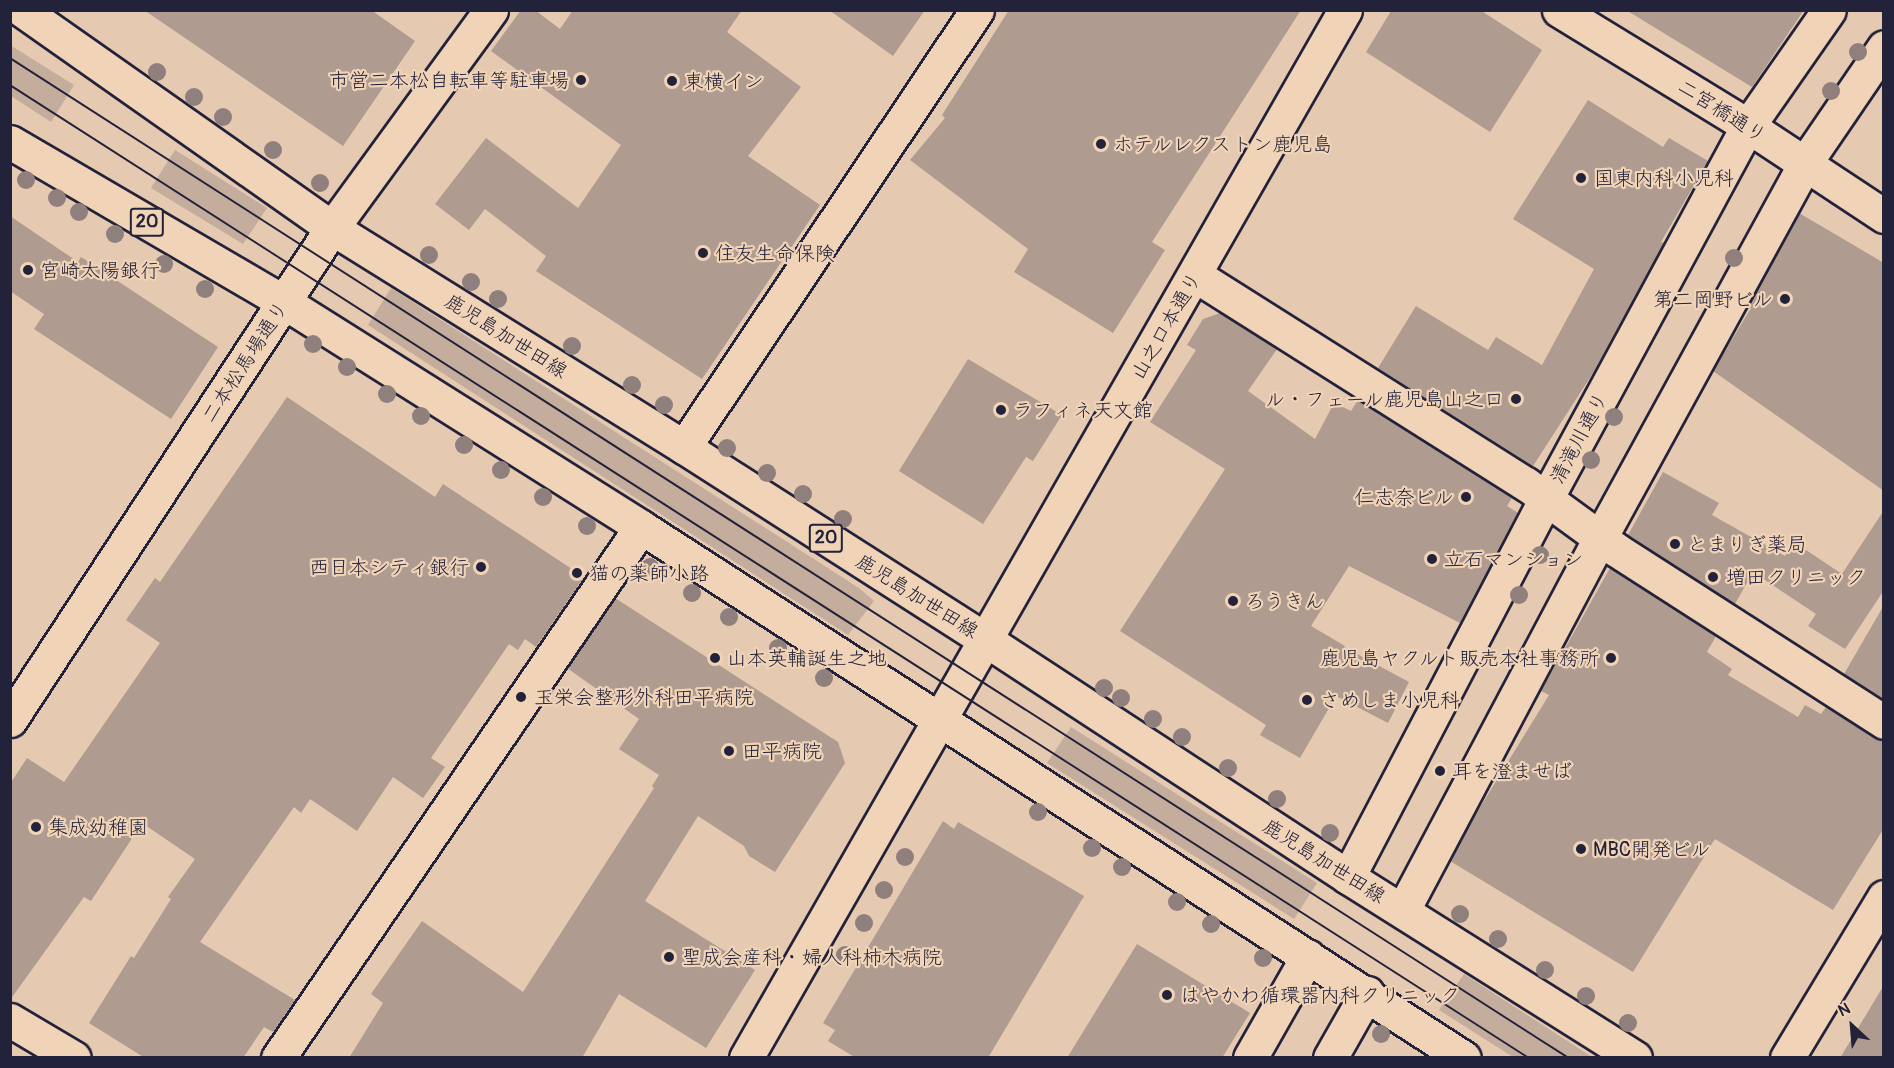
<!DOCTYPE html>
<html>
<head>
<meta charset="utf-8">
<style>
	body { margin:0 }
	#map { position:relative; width:1894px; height:1068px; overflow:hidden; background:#e5c9b0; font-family:Pangolin,"Klee One",sans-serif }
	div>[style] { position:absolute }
	.green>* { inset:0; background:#c4ad9c }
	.building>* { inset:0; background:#af9b8f }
	.roads { filter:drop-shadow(2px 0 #22223b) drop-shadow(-2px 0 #22223b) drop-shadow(0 2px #22223b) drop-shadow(0 -2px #22223b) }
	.street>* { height:33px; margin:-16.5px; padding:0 16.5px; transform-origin:16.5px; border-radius:16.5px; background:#f1d4b7 }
	.secondary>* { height:33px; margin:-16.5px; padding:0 16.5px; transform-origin:16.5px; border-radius:16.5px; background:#f1d4b7 }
	.primary>* { height:33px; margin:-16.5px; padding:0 16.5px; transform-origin:16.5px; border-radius:16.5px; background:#f1d4b7 }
	.tram>* { height:1.5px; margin:-0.75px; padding:0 0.75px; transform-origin:0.75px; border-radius:0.75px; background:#22223b }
	.trees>* { width:18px; height:18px; margin:-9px; border-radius:50%; background:#90807d }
	.dots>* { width:16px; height:16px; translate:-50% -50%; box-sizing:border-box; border:3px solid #f1d4b7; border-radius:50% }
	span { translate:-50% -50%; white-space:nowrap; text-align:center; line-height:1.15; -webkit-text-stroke:4.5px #f1d4b7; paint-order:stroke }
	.shield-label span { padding:2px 4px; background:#f1d4b7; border:2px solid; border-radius:4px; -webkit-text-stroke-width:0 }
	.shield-label { font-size:18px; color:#22223b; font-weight:700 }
	.poi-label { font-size:20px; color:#22223b }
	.right { translate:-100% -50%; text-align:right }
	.left { translate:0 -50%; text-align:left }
	.street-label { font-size:20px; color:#22223b }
	.frame { position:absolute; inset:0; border:12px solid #22223b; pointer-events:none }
	.north { position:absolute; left:1822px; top:996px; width:60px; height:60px; -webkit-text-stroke:4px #f1d4b7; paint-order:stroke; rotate:334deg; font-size:16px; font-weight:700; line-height:24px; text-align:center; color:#22223b }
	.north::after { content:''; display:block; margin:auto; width:21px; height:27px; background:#22223b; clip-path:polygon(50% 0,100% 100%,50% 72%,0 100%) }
</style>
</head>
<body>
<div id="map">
	<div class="green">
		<div style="clip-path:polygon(10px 45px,74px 85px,51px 122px,11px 96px)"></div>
		<div style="clip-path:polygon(175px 150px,267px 208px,243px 244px,151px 188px)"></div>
		<div style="clip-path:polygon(391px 288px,859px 588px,874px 601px,848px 635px,368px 325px)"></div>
		<div style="clip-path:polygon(1071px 727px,1317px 883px,1294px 919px,1047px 763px)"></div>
		<div style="clip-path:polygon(1464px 974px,1592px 1057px,1513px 1057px,1439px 1010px)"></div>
	</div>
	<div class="building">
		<div style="clip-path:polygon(144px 10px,371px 10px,415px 41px,343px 146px)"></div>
		<div style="clip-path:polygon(521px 10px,535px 10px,560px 29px,573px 10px,742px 10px,727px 32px,801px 87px,748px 156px,820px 205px,702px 379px,536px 271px,546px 256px,485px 209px,469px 230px,435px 204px,486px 138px,578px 208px,621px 145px,491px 51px)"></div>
		<div style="clip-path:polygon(829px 10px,925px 10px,893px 56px)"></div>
		<div style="clip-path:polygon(1009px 10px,1301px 10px,1152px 242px,1165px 250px,1113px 333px,1014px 272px,1028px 249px,910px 160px,945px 118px,942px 115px)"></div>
		<div style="clip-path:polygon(1480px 10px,1542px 50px,1490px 132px,1366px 52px,1391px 11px)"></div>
		<div style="clip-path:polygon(1626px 10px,1804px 10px,1752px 87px)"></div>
		<div style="clip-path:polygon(1588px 100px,1663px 147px,1669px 138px,1708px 161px,1661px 242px,1664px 243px,1593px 373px,1533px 466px,1378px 368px,1416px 306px,1488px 350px,1496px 337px,1542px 365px,1594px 269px,1513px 219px)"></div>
		<div style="clip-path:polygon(1799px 213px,1884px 263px,1884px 491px,1713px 371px,1751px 308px,1748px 306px)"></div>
		<div style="clip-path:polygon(10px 216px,78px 262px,81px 257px,218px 347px,171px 419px,34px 329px,44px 314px,10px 291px)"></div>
		<div style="clip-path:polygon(1220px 313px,1277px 349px,1248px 391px,1315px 439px,1334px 403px,1351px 411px,1358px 400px,1512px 498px,1507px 506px,1518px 513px,1460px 623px,1349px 566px,1311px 626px,1345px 646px,1344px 647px,1409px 682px,1388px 723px,1336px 696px,1300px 758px,1260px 735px,1266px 725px,1120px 631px,1225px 469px,1150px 422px,1196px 350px,1187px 345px,1203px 319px)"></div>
		<div style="clip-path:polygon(968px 359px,1062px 415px,1033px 461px,1026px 457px,983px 524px,899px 471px)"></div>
		<div style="clip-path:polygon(287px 397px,435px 497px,443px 484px,584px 577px,536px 647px,525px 639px,518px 650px,509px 644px,431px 758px,445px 767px,423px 798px,393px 777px,357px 831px,310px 799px,301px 813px,294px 807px,200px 942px,295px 1000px,273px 1032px,264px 1027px,243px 1058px,145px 1058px,89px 1023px,131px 956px,134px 958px,171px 899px,168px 897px,195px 859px,142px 823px,91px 901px,84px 897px,10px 1000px,10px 784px,27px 758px,64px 782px,160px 643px,126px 620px,155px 578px,160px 582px)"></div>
		<div style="clip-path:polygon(1663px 472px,1719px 503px,1712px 515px,1785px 556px,1794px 542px,1842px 574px,1884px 510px,1884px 590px,1845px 649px,1808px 626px,1816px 614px,1753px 572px,1735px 604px,1628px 535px)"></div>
		<div style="clip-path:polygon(1610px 568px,1716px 636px,1707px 652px,1732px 669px,1728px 675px,1798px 717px,1805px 705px,1821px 714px,1826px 707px,1874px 738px,1884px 741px,1884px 828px,1833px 910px,1715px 839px,1633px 972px,1450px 861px,1471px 822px,1549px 695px,1541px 691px)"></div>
		<div style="clip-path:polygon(615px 598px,838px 742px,845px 763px,775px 872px,749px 856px,744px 846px,698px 816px,645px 901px,755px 970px,706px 1048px,619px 994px,582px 1058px,349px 1058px,383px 1003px,371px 994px,422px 921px,523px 992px,654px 788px,652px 786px,659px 775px,619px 749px,639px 719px,567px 668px)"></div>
		<div style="clip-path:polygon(1884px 605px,1884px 699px,1844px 674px)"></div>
		<div style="clip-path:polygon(943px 821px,954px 829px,958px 822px,1084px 896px,988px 1058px,856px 1058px,828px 1041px,835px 1030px,823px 1023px)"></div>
		<div style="clip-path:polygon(1137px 944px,1250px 1013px,1222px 1058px,1067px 1058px)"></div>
		<div style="clip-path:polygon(1884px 985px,1884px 1058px,1840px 1058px)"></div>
	</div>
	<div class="roads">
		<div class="street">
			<div style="left:1195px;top:275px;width:391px;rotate:32.3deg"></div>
			<div style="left:1526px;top:484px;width:110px;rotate:36.1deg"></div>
			<div style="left:1615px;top:549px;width:320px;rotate:32.7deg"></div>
			<div style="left:684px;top:447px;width:526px;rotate:-56.16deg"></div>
			<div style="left:1348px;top:877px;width:427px;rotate:-62.4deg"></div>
			<div style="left:1546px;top:499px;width:424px;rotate:-61.6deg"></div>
			<div style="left:1748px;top:126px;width:141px;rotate:-55.1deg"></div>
			<div style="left:1403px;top:910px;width:421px;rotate:-62.1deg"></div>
			<div style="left:1600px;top:538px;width:427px;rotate:-61.3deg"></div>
			<div style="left:1805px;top:163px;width:140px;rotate:-55.7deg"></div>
			<div style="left:278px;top:1058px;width:643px;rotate:-55.64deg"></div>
			<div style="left:1250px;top:1058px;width:117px;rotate:-60.4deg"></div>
			<div style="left:1330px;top:1058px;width:75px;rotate:-60.4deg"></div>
			<div style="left:1787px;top:1058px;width:188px;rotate:-58.9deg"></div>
		</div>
		<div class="secondary">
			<div style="left:1559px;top:10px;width:222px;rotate:31.5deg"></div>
			<div style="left:1748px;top:126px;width:163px;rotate:33.5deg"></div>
			<div style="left:10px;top:720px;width:588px;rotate:-56.8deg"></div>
			<div style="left:332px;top:228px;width:270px;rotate:-53.9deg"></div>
			<div style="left:10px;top:1020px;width:74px;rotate:30.7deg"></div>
			<div style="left:746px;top:1058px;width:1207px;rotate:-60.25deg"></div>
		</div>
		<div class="primary">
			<div style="left:22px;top:10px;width:379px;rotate:35.1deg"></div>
			<div style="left:332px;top:228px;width:415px;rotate:31.9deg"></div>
			<div style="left:684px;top:447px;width:358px;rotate:32.6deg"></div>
			<div style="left:986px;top:640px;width:433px;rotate:33.2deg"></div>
			<div style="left:1348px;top:877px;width:339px;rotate:32.2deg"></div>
			<div style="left:10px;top:142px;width:317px;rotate:30.3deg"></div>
			<div style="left:284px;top:302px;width:422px;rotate:32.2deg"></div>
			<div style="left:641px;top:527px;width:979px;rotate:32.83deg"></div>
		</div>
	</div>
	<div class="tram">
		<div style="left:10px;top:58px;width:1852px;rotate:32.68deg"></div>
		<div style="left:10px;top:85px;width:1804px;rotate:32.64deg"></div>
	</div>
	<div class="trees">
		<div style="left:1858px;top:52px"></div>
		<div style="left:157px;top:72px"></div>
		<div style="left:1831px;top:91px"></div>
		<div style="left:194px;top:97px"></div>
		<div style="left:223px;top:117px"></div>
		<div style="left:273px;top:150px"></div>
		<div style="left:26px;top:180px"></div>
		<div style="left:320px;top:183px"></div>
		<div style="left:57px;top:198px"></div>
		<div style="left:79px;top:212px"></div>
		<div style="left:115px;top:234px"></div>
		<div style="left:429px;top:255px"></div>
		<div style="left:1734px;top:258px"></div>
		<div style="left:164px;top:264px"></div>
		<div style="left:471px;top:282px"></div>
		<div style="left:205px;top:289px"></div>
		<div style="left:498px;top:299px"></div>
		<div style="left:313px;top:344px"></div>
		<div style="left:572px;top:346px"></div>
		<div style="left:347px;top:367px"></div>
		<div style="left:632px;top:385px"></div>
		<div style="left:387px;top:394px"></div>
		<div style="left:664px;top:405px"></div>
		<div style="left:421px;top:416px"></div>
		<div style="left:1614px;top:417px"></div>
		<div style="left:464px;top:445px"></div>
		<div style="left:727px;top:448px"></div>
		<div style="left:1591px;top:460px"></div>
		<div style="left:501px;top:470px"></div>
		<div style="left:767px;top:473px"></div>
		<div style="left:803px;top:494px"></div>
		<div style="left:543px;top:497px"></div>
		<div style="left:843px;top:519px"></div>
		<div style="left:587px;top:526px"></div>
		<div style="left:1540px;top:555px"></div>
		<div style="left:650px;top:567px"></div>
		<div style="left:692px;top:593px"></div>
		<div style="left:1519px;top:595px"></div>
		<div style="left:729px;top:617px"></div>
		<div style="left:778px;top:648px"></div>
		<div style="left:824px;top:678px"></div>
		<div style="left:1104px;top:688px"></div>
		<div style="left:1121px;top:698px"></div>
		<div style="left:1153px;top:719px"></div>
		<div style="left:1182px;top:737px"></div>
		<div style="left:1228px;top:768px"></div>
		<div style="left:1277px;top:799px"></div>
		<div style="left:1038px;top:812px"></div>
		<div style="left:1330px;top:833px"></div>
		<div style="left:1092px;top:848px"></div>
		<div style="left:905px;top:857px"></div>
		<div style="left:1122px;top:867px"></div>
		<div style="left:884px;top:890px"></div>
		<div style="left:1177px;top:902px"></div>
		<div style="left:1460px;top:914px"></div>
		<div style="left:864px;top:923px"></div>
		<div style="left:1211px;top:924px"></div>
		<div style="left:1498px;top:939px"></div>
		<div style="left:845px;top:955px"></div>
		<div style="left:1263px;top:958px"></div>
		<div style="left:1545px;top:970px"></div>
		<div style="left:1586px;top:996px"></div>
		<div style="left:1628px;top:1023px"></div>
		<div style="left:1381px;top:1034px"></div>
	</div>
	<div class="dots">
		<div style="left:581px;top:80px;background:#22223b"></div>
		<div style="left:672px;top:81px;background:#22223b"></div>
		<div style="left:1101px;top:144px;background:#22223b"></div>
		<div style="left:1581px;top:178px;background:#22223b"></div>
		<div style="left:703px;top:253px;background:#22223b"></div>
		<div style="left:28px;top:270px;background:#22223b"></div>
		<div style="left:1785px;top:299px;background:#22223b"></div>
		<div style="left:1516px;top:399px;background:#22223b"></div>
		<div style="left:1001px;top:410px;background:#22223b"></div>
		<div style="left:1466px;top:497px;background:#22223b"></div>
		<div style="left:1675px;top:544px;background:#22223b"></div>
		<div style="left:1432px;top:559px;background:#22223b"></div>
		<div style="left:481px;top:567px;background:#22223b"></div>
		<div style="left:577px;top:573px;background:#22223b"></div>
		<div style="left:1713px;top:577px;background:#22223b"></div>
		<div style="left:1233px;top:601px;background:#22223b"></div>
		<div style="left:715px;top:658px;background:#22223b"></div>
		<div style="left:1611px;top:658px;background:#22223b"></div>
		<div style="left:521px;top:697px;background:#22223b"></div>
		<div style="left:1307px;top:700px;background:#22223b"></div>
		<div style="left:729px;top:751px;background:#22223b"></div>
		<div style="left:1440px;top:771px;background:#22223b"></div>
		<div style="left:36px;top:827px;background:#22223b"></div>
		<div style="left:1581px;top:849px;background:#22223b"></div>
		<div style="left:669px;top:957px;background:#22223b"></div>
		<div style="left:1167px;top:995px;background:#22223b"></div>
	</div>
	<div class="shield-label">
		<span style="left:147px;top:222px">20</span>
		<span style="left:826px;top:538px">20</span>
	</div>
	<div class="poi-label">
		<span class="right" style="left:569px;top:80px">市営二本松自転車等駐車場</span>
		<span class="left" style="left:684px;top:81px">東横イン</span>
		<span class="left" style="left:1113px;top:144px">ホテルレクストン鹿児島</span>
		<span class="left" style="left:1594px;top:178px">国東内科小児科</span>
		<span class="left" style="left:715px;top:253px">住友生命保険</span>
		<span class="left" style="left:40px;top:270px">宮崎太陽銀行</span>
		<span class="right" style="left:1773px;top:299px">第二岡野ビル</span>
		<span class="right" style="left:1504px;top:399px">ル・フェール鹿児島山之口</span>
		<span class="left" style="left:1013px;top:410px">ラフィネ天文館</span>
		<span class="right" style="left:1454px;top:497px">仁志奈ビル</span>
		<span class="left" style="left:1687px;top:544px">とまりぎ薬局</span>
		<span class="left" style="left:1444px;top:559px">立石マンション</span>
		<span class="right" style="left:469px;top:567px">西日本シティ銀行</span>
		<span class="left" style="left:589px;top:573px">猫の薬師小路</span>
		<span class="left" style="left:1726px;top:577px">増田クリニック</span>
		<span class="left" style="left:1245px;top:601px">ろうきん</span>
		<span class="left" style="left:727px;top:658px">山本英輔誕生之地</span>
		<span class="right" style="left:1599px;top:658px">鹿児島ヤクルト販売本社事務所</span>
		<span class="left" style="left:534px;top:697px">玉栄会整形外科田平病院</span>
		<span class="left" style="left:1320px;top:700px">さめしま小児科</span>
		<span class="left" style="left:742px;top:751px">田平病院</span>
		<span class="left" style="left:1452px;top:771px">耳を澄ませば</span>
		<span class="left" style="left:48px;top:827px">集成幼稚園</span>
		<span class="left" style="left:1593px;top:849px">MBC開発ビル</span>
		<span class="left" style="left:682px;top:957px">聖成会産科・婦人科柿木病院</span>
		<span class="left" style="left:1180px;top:995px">はやかわ循環器内科クリニック</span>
	</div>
	<div class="street-label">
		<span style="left:1722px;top:111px;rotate:32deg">二宮橋通り</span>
		<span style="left:1166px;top:326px;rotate:-60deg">山之口本通り</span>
		<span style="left:506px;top:336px;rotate:32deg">鹿児島加世田線</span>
		<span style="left:245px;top:362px;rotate:-57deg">二本松馬場通り</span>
		<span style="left:1579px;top:438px;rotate:-62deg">清滝川通り</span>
		<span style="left:917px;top:596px;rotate:32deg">鹿児島加世田線</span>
		<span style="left:1324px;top:861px;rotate:32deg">鹿児島加世田線</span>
	</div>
	<div class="frame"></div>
	<div class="north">N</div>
</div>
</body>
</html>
